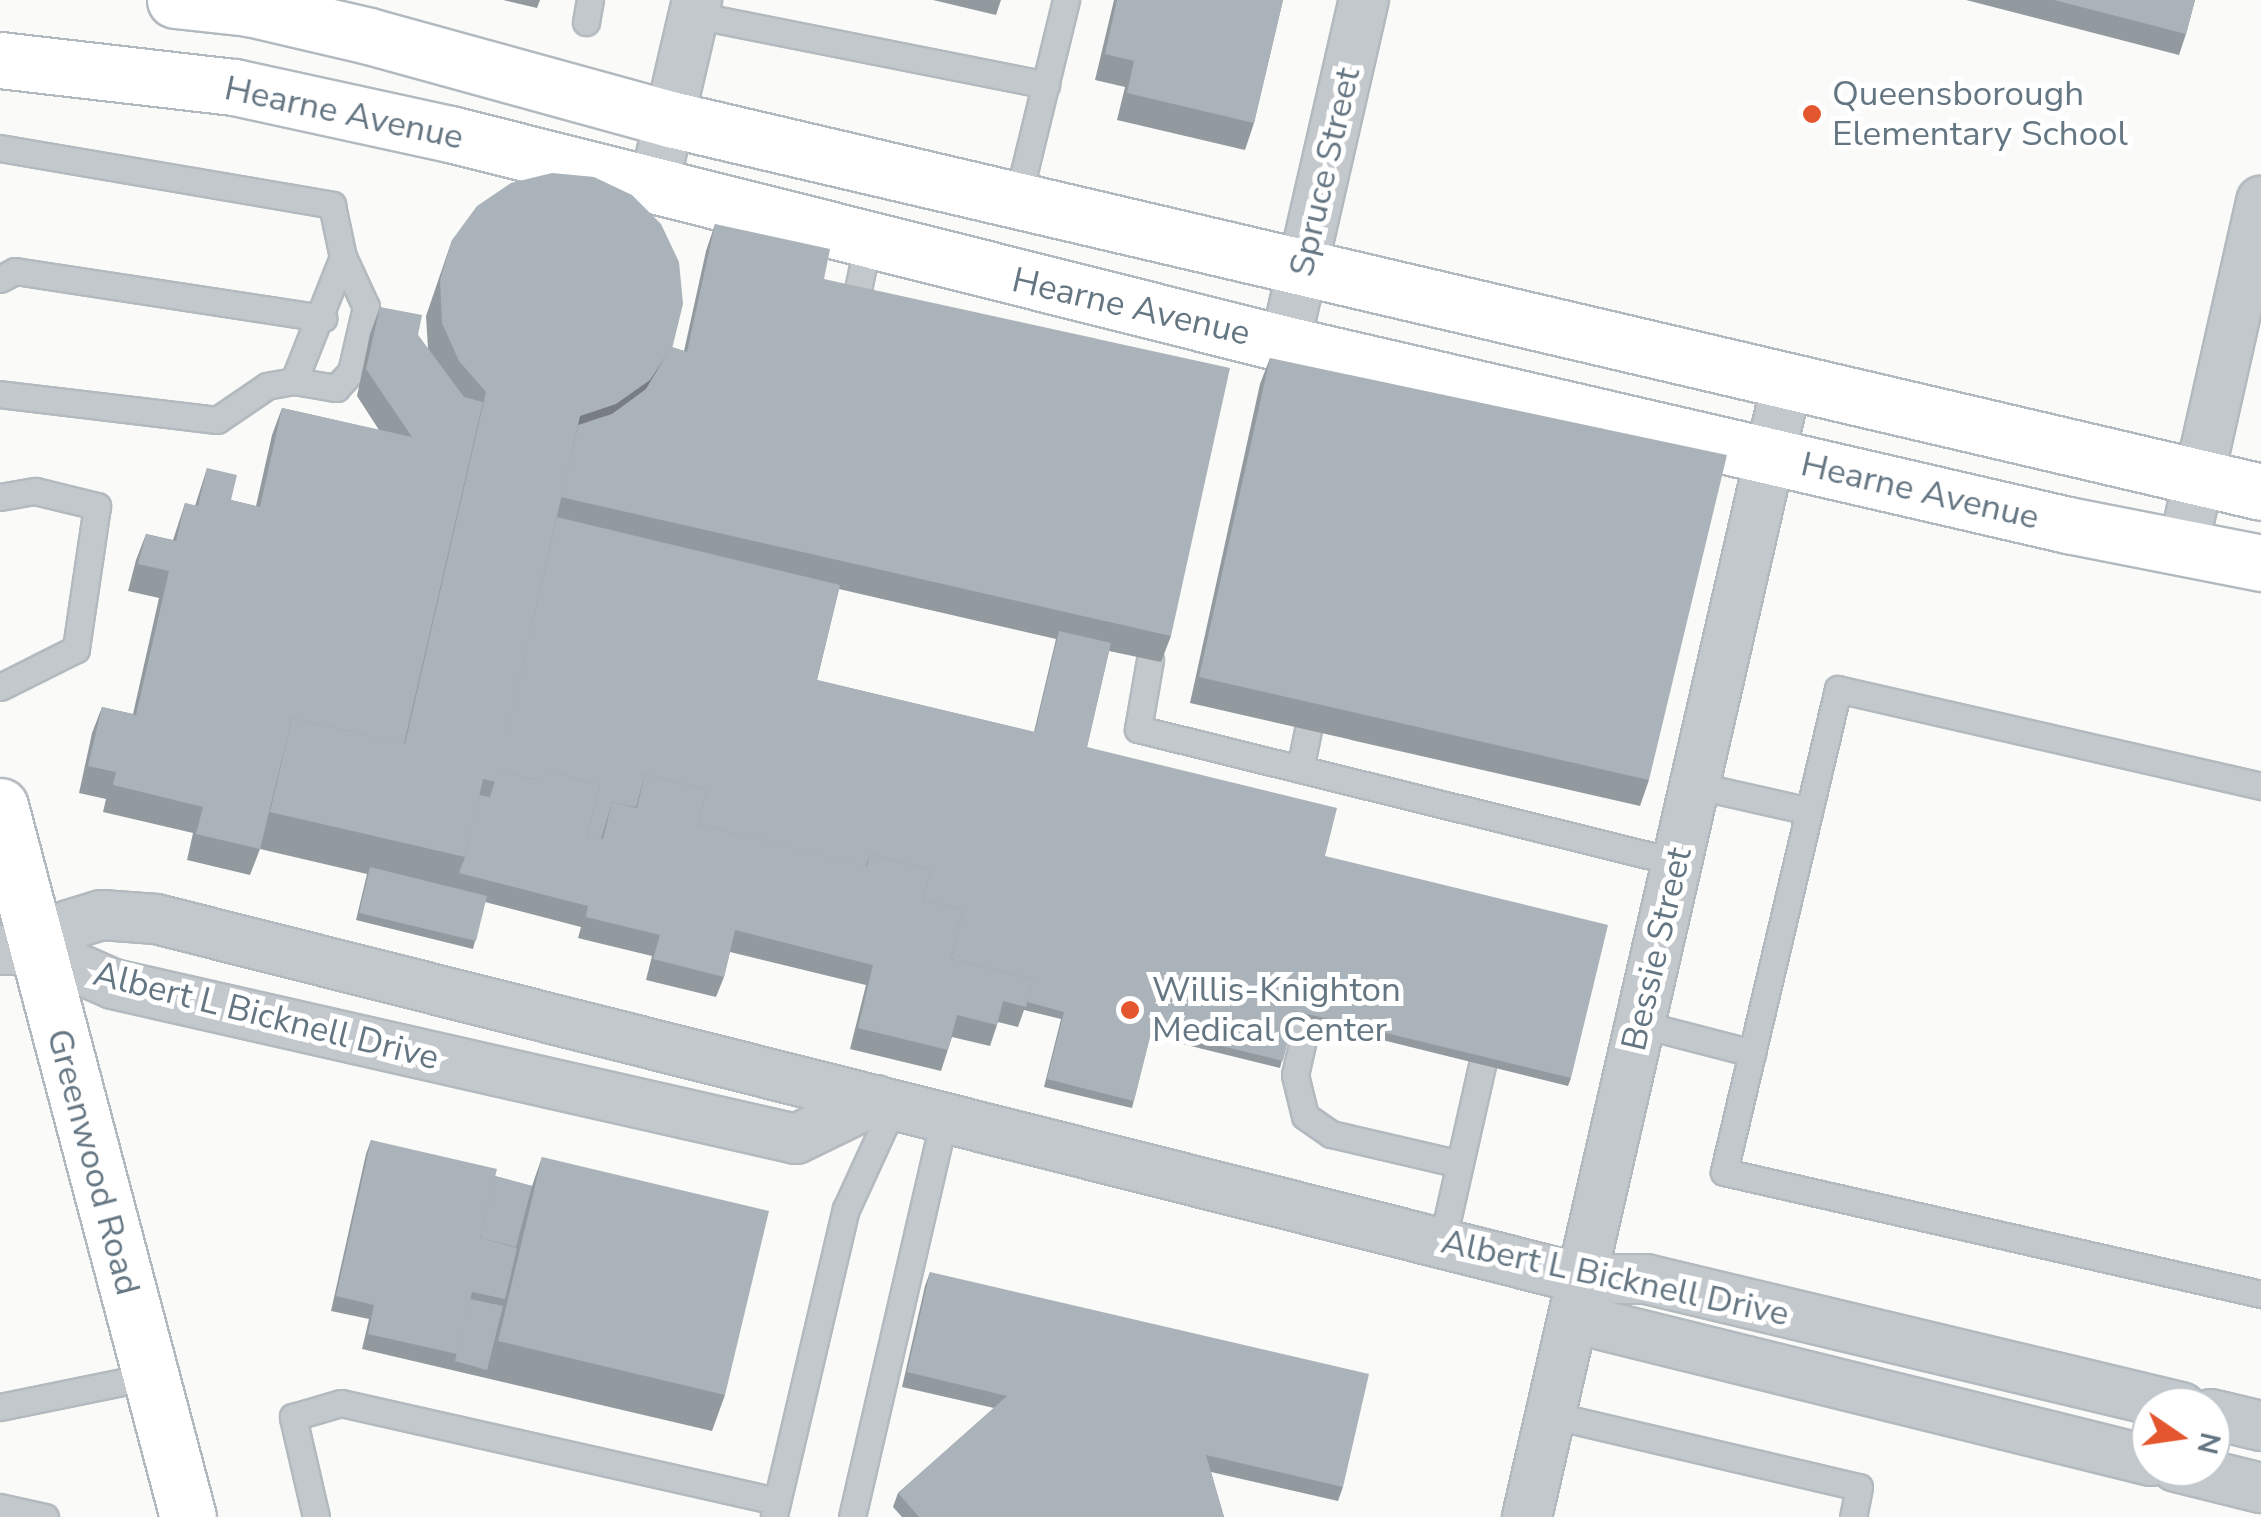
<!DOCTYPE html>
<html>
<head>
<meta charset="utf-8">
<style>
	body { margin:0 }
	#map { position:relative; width:2261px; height:1517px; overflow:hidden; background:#fafaf8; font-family:"Nunito Sans",sans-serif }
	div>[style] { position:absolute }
	.roads { filter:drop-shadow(2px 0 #b3babf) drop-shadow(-2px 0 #b3babf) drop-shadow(0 2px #b3babf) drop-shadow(0 -2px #b3babf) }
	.service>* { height:25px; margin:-12.5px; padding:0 12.5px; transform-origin:12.5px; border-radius:12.5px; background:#c3c8cc }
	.minor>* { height:48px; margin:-24px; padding:0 24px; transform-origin:24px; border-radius:24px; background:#c3c8cc }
	.secondary>* { height:55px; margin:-27.5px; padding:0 27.5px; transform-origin:27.5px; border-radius:27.5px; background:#fff }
	.primary>* { height:55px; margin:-27.5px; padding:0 27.5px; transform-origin:27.5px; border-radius:27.5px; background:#fff }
	.wall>* { inset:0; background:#929a9f }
	.shaded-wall>* { inset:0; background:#777d82 }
	.building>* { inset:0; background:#aab3b9 }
	.dots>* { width:28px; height:28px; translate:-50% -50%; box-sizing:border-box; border:5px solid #fff; border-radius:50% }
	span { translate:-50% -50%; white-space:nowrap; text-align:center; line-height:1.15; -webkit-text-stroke:10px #fff; paint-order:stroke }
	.poi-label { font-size:35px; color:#657683 }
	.left { translate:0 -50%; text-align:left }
	.street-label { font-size:35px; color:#657683 }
	.north { position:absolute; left:2131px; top:1387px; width:100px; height:100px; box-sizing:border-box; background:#fff; border:2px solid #c1c8cd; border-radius:50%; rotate:103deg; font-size:28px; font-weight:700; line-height:40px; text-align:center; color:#657683 }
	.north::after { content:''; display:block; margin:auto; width:35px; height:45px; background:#e4572e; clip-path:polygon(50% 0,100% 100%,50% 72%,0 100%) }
</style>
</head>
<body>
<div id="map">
	<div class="roads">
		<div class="service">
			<div style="left:694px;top:15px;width:359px;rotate:11.2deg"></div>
			<div style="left:586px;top:22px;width:22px;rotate:-80deg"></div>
			<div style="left:0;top:148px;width:337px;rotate:9.7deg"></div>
			<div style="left:332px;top:205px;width:53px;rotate:78.1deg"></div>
			<div style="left:343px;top:257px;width:133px;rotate:111.6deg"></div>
			<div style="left:294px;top:381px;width:27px;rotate:170deg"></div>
			<div style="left:267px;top:386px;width:60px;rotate:145.8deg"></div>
			<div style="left:217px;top:420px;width:219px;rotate:-173.2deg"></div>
			<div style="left:1017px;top:201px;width:207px;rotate:-76.3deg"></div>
			<div style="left:0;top:279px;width:17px;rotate:-28deg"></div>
			<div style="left:15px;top:271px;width:312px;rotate:8.7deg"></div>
			<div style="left:853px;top:314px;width:75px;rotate:-78.4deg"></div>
			<div style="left:294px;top:381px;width:43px;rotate:9.5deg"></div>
			<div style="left:336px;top:388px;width:22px;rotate:-47deg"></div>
			<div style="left:351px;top:372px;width:67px;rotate:-77deg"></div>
			<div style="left:366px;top:307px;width:55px;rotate:-114.7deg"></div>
			<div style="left:0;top:497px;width:36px;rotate:-10deg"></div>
			<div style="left:35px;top:491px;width:64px;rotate:13.6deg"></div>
			<div style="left:97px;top:506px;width:145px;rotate:98.4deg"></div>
			<div style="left:76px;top:649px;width:85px;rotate:153.4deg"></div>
			<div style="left:1150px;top:660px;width:70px;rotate:99.9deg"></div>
			<div style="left:1138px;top:729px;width:554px;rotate:13.89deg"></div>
			<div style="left:1300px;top:769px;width:69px;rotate:-78.4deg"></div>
			<div style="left:1694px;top:785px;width:118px;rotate:12.7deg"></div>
			<div style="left:2261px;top:786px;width:434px;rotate:-167.1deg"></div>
			<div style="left:1838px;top:689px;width:496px;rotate:103.3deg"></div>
			<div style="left:1724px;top:1172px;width:551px;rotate:12.8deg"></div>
			<div style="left:1307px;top:1022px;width:54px;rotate:102.8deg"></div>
			<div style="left:1295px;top:1075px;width:42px;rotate:76.3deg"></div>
			<div style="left:1305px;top:1116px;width:32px;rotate:35deg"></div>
			<div style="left:1331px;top:1134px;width:132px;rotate:13.1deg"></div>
			<div style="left:1640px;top:1024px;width:116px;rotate:14.5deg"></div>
			<div style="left:1442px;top:1243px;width:182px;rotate:-77.3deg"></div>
			<div style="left:0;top:1407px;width:155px;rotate:-11.5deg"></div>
			<div style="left:1551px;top:1415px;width:316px;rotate:13.2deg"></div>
			<div style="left:1859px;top:1487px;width:31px;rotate:101deg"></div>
			<div style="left:0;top:1507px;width:46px;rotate:12.5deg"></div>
			<div style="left:774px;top:1515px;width:314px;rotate:-76.8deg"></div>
			<div style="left:846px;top:1209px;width:115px;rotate:-65.4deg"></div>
			<div style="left:316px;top:1517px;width:103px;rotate:-103deg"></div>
			<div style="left:293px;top:1417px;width:50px;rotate:-16.3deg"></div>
			<div style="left:341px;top:1403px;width:447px;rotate:12.7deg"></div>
			<div style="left:852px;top:1517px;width:410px;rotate:-77deg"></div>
		</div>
		<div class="minor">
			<div style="left:654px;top:185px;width:190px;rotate:-76.9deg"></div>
			<div style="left:1285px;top:344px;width:353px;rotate:-77.1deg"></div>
			<div style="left:2183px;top:548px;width:356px;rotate:-77.3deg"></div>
			<div style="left:0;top:950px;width:36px"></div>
			<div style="left:36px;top:950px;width:84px;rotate:23.8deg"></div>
			<div style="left:113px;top:984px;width:700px;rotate:12.79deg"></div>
			<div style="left:796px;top:1139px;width:89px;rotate:-26deg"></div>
			<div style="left:36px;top:950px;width:41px;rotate:-37.1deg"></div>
			<div style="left:69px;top:925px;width:34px;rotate:-17deg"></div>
			<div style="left:102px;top:915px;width:54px;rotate:4.2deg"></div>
			<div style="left:156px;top:919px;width:1472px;rotate:14.16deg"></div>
			<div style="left:1583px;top:1279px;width:63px"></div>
			<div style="left:1646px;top:1279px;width:550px;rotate:13.46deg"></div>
			<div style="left:1573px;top:1318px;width:595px;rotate:13.9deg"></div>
			<div style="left:2211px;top:1414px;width:51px;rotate:13.5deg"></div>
			<div style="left:2176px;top:1467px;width:88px;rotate:13.9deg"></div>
			<div style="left:1527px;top:1517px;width:1164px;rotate:-77.1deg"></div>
		</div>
		<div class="secondary">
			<div style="left:175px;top:0;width:74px;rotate:6.2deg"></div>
			<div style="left:249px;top:8px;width:123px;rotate:13.1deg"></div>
			<div style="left:369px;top:36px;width:312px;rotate:15.4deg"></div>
			<div style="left:670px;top:119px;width:1634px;rotate:13.19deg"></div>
			<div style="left:0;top:60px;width:236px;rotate:6.6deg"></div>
			<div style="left:234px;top:87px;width:221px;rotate:12.3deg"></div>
			<div style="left:450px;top:134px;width:861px;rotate:14.12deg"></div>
			<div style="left:1285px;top:344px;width:804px;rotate:13.02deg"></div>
			<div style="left:2068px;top:525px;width:197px;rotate:11.1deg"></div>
		</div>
		<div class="primary">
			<div style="left:222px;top:0;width:28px;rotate:17deg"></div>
			<div style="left:0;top:806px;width:735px;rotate:75.19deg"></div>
		</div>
	</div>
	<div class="wall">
		<div style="clip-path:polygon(503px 0,540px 0,537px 8px)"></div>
		<div style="clip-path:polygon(933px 0,1001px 0,996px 15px)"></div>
		<div style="clip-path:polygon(1114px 0,1283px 0,1254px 123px,1245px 150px,1117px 120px,1125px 87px,1095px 80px)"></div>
		<div style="clip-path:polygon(1966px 0,2195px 0,2186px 34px,2179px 55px)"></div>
		<div style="clip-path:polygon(evenodd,715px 224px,824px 279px,1171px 636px,1161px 662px,1109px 651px,1087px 747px,1325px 856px,1571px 1078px,1568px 1086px,1293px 1018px,1280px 1068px,1150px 1036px,1132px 1108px,1044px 1087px,1061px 1019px,1024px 1010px,1018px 1027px,998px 1022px,990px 1046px,952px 1037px,941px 1071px,850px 1049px,866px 985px,730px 952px,724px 977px,716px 997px,646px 980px,652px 956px,578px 938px,581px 927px,485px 902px,473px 949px,356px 920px,367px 874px,260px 849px,250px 875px,187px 860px,193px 833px,103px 812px,106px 799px,79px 793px,92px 733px,102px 707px,133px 714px,159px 598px,128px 591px,136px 560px,146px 534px,173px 540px,185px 503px,195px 506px,207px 468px,231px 500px,256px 506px,272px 435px,282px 408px,379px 430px,357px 396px,370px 334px,380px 307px,418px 335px,428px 349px,426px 316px,452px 240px,672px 347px,684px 351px,706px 251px,715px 224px,839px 589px,1056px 639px,1034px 732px,817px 680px,839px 589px)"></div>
		<div style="clip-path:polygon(1270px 358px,1649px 780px,1640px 806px,1190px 703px,1260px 384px)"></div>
		<div style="clip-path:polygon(371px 1140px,495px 1176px,532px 1186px,542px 1157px,725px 1395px,712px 1431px,362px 1349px,369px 1319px,331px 1311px,366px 1154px)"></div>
		<div style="clip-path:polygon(930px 1272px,1343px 1487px,1338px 1501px,1211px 1472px,1224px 1517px,902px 1517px,893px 1507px,898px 1493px,994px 1408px,902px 1387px,925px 1286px)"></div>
	</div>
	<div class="shaded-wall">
		<div style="clip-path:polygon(673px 345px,636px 416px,571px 451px,580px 416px)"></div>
	</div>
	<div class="building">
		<div style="clip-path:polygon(1117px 0,1283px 0,1254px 123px,1127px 93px,1134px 61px,1105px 54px)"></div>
		<div style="clip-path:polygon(2054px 0,2195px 0,2186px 34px)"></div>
		<div style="clip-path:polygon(552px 173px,594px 177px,632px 195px,661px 224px,679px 262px,683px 304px,673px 345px,650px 380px,616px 404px,580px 416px,496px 782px,483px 779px,465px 857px,270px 812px,292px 718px,405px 744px,486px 392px,459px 361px,442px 323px,440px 280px,452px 240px,477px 206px,511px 183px)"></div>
		<div style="clip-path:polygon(715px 224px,830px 249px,824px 279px,1230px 368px,1171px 636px,561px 497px,578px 425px,612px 414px,646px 389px,671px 347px,687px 352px)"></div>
		<div style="clip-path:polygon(380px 307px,422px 315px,418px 335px,464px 397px,483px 402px,404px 744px,292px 718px,260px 849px,196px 834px,203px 807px,113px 785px,116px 772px,88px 766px,102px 707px,136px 715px,169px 571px,138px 564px,146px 534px,176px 541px,185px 503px,198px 506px,207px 468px,237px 475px,231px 500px,260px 507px,282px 408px,412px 437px,366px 369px)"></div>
		<div style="clip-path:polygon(1270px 358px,1727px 455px,1649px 780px,1199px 677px)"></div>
		<div style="clip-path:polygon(557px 517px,840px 585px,817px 680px,1035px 732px,1059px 631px,1111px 643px,1087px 747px,1337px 808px,1325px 856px,1608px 925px,1571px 1078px,1295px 1011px,1283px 1061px,1152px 1029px,1134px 1101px,1047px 1079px,1064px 1012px,1027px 1002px,1033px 979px,951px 959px,963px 910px,923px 900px,931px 870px,870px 854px,866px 866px,698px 824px,707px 790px,645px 774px,636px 807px,612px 802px,601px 839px,587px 835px,600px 785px,548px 771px,540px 781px,498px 771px)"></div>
		<div style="clip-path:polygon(498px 771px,540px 781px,548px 771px,600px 785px,587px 835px,603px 839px,612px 802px,637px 808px,645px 774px,707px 790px,698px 824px,867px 866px,870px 854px,931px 870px,923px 900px,963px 910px,951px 959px,1033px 979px,1026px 1007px,1003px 1001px,997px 1025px,957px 1015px,948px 1050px,858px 1028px,873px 965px,735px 930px,724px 977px,653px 959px,660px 935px,586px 917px,588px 906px,459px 873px,465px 857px,479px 795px,490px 797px)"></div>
		<div style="clip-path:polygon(370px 867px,487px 896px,476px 941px,359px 913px)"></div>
		<div style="clip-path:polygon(371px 1140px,497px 1169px,480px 1238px,517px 1248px,505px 1299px,472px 1292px,457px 1354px,368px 1334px,374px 1305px,336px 1296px)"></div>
		<div style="clip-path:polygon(542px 1157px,769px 1211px,725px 1395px,498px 1341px)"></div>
		<div style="clip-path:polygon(495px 1176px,532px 1186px,516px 1247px,480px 1238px)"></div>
		<div style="clip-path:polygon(930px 1272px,1369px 1374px,1343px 1487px,1206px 1455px,1224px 1517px,919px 1517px,898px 1493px,1007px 1396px,907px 1372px)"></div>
		<div style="clip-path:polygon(470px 1299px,503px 1306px,487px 1370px,455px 1361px)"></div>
	</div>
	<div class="dots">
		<div style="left:1812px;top:114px;background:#e4572e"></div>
		<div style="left:1130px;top:1010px;background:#e4572e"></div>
	</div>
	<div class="poi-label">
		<span class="left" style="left:1832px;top:114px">Queensborough<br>Elementary School</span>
		<span class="left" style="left:1152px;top:1010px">Willis-Knighton<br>Medical Center</span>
	</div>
	<div class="street-label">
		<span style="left:344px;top:113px;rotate:12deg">Hearne Avenue</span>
		<span style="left:1325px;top:172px;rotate:-77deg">Spruce Street</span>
		<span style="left:1131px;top:307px;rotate:13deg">Hearne Avenue</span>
		<span style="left:1920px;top:491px;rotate:13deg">Hearne Avenue</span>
		<span style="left:1657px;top:949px;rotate:-77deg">Bessie Street</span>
		<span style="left:266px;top:1016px;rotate:14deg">Albert L Bicknell Drive</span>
		<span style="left:93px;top:1162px;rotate:75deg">Greenwood Road</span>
		<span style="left:1615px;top:1278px;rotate:12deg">Albert L Bicknell Drive</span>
	</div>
	<div class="north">N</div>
</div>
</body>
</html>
